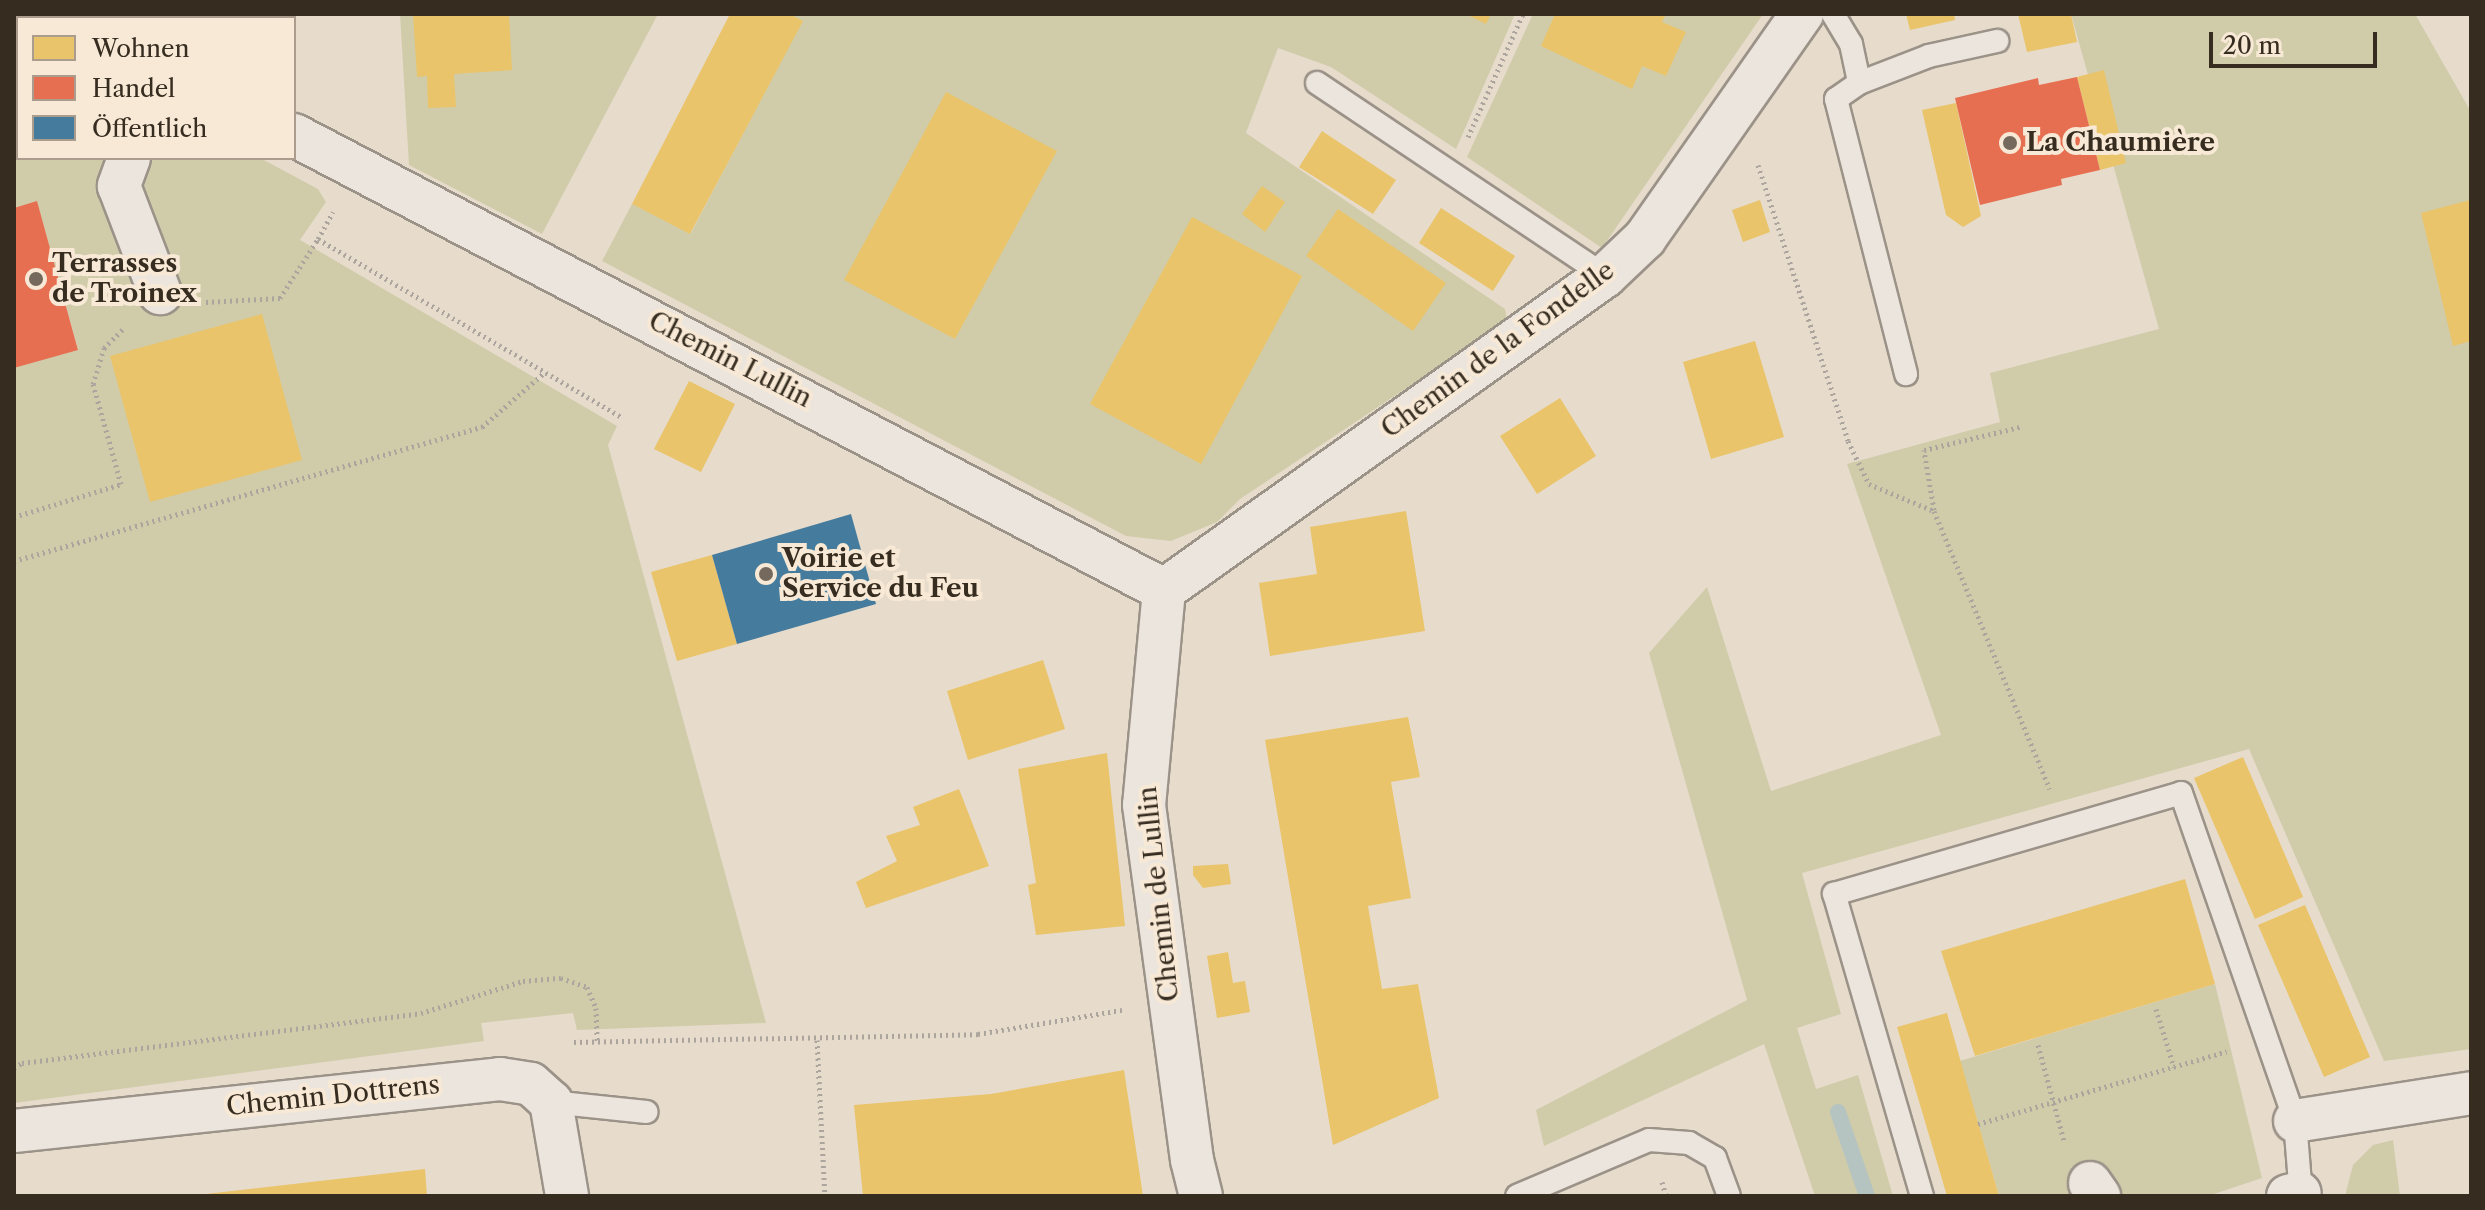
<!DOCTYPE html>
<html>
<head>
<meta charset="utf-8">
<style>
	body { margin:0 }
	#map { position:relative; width:2485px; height:1210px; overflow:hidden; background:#e7dbcb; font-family:"Libre Caslon Text",serif }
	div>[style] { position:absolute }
	.green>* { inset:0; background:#d0ccaa }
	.homes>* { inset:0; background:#e9c46a }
	.shops>* { inset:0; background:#e76f51 }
	.public>* { inset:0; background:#457b9d }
	.stream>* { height:16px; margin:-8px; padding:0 8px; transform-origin:8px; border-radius:8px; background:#b5c4c0 }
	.path>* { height:5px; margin-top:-2.5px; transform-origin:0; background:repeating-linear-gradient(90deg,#aca59e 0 2px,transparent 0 6px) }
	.roads { filter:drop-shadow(2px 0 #9b9288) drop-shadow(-2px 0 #9b9288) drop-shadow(0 2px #9b9288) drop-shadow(0 -2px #9b9288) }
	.lane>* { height:22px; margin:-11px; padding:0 11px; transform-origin:11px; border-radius:11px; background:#ebe5dd }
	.street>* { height:42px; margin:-21px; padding:0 21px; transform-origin:21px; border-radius:21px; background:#ebe5dd }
	.dots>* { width:22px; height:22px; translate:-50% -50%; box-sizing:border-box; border:4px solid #f7e9d5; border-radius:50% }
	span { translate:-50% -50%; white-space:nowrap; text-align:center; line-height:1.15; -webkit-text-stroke:8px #f7e9d5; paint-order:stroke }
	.poi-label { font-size:26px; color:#362c20; font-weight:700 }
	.left { translate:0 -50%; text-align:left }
	.street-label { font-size:26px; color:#362c20 }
	.frame { position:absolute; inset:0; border:16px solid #362c20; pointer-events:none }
	.legend { position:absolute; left:16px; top:16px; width:280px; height:144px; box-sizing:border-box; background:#f7e9d5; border:2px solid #aa9d8d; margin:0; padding:10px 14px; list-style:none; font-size:24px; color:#362c20 }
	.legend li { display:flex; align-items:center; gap:16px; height:40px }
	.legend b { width:40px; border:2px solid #aa9d8d }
	.scale { position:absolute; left:2209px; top:32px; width:168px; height:36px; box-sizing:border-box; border:4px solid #362c20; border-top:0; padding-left:10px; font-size:24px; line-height:28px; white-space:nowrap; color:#362c20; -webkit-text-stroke:6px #f7e9d5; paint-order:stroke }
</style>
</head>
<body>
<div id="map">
	<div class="green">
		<div style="clip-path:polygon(14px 14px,107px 14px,18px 18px,18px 158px,260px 158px,318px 189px,326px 202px,300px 240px,617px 426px,608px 445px,766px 1023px,577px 1030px,573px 1013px,481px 1023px,484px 1041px,14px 1103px,14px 368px,78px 349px,37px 202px,14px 208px)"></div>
		<div style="clip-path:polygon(400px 14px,658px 14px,542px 234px,409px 165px)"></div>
		<div style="clip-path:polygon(790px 14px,1515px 14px,1456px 149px,1331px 67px,1278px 48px,1246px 133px,1505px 309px,1507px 321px,1240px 499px,1217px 522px,1171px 541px,1126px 536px,602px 261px,632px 204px,691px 233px,802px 21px)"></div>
		<div style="clip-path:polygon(1533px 14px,1763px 14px,1602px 248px,1467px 157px)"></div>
		<div style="clip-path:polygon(2071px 14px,2415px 14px,2471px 112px,2471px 1049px,2384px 1061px,2249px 749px,1802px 873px,1841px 1014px,1797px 1028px,1816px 1089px,1858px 1075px,1893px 1196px,1815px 1196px,1764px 1044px,1544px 1146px,1536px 1110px,1747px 1000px,1649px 653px,1707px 587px,1771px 791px,1941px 735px,1847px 464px,2000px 422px,1990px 373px,2159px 329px)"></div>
		<div style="clip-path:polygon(2215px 984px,2262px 1178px,2208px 1196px,1999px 1196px,1960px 1061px)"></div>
		<div style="clip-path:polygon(2393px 1140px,2400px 1196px,2345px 1196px,2353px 1165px,2373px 1145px)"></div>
	</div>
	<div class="homes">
		<div style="clip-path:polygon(413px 14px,509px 14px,512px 70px,454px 74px,456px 107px,428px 108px,427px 76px,417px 77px)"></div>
		<div style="clip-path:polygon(730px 14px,790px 14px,803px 21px,690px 234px,632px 204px)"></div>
		<div style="clip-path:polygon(1466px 14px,1491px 14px,1486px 24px)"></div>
		<div style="clip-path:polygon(1555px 14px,1666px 14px,1662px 22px,1686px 32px,1666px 76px,1642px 66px,1632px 89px,1541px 46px)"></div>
		<div style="clip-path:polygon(1906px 14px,1954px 14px,1955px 20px,1910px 30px)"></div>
		<div style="clip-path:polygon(2018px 14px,2071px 14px,2077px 42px,2027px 52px)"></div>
		<div style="clip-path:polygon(2104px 70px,2126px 163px,2100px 170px,2077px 77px)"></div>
		<div style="clip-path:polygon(946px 92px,1057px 151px,955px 339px,844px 280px)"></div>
		<div style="clip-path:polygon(1956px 103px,1981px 216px,1963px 227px,1946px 215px,1922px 110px)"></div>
		<div style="clip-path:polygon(1322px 131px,1396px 180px,1373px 214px,1299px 167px)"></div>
		<div style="clip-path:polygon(1262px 186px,1285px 202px,1265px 232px,1242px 214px)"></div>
		<div style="clip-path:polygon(1760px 200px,1770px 232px,1743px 242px,1732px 210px)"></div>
		<div style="clip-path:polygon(2470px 200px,2471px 341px,2453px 346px,2421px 213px)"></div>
		<div style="clip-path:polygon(1441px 208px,1515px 256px,1493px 291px,1419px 243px)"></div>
		<div style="clip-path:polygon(1338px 209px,1446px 283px,1413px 331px,1306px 256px)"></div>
		<div style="clip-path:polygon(1192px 217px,1302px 276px,1201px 464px,1090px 404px)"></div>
		<div style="clip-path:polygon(262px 314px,302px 460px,150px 502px,110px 356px)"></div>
		<div style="clip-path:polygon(1755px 341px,1784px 437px,1711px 459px,1683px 362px)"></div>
		<div style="clip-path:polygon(689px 381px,735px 404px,701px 472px,654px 449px)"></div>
		<div style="clip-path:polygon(1560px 398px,1596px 456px,1537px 494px,1500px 436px)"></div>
		<div style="clip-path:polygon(1406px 511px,1425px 631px,1270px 656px,1259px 583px,1317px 574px,1310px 527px)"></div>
		<div style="clip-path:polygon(712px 555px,737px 644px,677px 661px,651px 572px)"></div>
		<div style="clip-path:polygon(1043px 660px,1065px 729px,968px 760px,947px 691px)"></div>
		<div style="clip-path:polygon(1408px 717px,1420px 777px,1391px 782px,1411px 898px,1368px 906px,1382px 989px,1418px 984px,1439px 1098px,1333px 1145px,1265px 740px)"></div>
		<div style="clip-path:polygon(1107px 753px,1125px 926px,1036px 935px,1028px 885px,1036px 883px,1018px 769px)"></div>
		<div style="clip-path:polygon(2243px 757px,2303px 897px,2255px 919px,2194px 778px)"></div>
		<div style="clip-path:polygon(959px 789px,989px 866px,866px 908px,856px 882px,897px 861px,886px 836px,920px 825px,913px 807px)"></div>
		<div style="clip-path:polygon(1228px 864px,1231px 884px,1203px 888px,1193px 875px,1193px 866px)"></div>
		<div style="clip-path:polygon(2185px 879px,2215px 984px,1975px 1056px,1941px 951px)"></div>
		<div style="clip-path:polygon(2305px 905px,2370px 1057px,2324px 1077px,2258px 925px)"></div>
		<div style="clip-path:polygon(1228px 952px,1233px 983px,1245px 981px,1250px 1012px,1217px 1018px,1207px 956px)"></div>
		<div style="clip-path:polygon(1947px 1013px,1975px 1112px,1999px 1196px,1947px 1196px,1897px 1027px)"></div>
		<div style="clip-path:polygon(1124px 1070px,1143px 1196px,863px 1196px,854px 1105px,991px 1094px)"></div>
		<div style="clip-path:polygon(425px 1169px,427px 1196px,207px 1196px,206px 1194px)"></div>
	</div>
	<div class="shops">
		<div style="clip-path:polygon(2077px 77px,2100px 170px,2061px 179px,2062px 185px,1980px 205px,1955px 98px,2038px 78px,2039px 85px)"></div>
		<div style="clip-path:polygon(37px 201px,78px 350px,14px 368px,14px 208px)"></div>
	</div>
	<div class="public">
		<div style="clip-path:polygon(851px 514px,876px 604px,737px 644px,712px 555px)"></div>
	</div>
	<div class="stream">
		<div style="left:1838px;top:1112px;width:89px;rotate:71deg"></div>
	</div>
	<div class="path">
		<div style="left:20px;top:14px;width:4px;rotate:63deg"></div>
		<div style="left:14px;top:106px;width:4px;rotate:-27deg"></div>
		<div style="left:1468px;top:137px;width:135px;rotate:-65.9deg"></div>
		<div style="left:1758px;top:165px;width:290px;rotate:71.9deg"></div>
		<div style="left:1848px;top:441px;width:48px;rotate:64deg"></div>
		<div style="left:1869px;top:484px;width:70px;rotate:22.6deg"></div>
		<div style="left:1934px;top:511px;width:301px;rotate:67.4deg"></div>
		<div style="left:318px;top:239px;width:31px;rotate:-61deg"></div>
		<div style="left:206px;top:302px;width:74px;rotate:-3.1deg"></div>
		<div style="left:280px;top:298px;width:70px;rotate:-57.2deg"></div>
		<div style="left:318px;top:239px;width:352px;rotate:30.4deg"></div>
		<div style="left:1934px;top:510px;width:61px;rotate:-99.5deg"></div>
		<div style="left:1924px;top:450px;width:99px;rotate:-13.5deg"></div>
		<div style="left:14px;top:517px;width:112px;rotate:-17.1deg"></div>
		<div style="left:121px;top:484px;width:104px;rotate:-105.6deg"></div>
		<div style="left:93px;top:384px;width:38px;rotate:-73deg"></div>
		<div style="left:104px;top:348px;width:28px;rotate:-45deg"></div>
		<div style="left:14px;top:561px;width:487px;rotate:-16deg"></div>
		<div style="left:482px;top:427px;width:82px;rotate:-41.1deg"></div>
		<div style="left:2156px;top:1009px;width:61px;rotate:72.8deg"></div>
		<div style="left:817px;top:1040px;width:156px;rotate:87.1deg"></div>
		<div style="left:574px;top:1042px;width:404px;rotate:-1.1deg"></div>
		<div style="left:978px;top:1034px;width:146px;rotate:-9.5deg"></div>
		<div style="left:2038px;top:1045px;width:99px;rotate:74.8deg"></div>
		<div style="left:14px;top:1068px;width:9px;rotate:-32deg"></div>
		<div style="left:22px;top:1063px;width:402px;rotate:-7.1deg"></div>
		<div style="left:421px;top:1013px;width:107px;rotate:-17.4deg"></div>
		<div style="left:523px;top:981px;width:38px;rotate:-5deg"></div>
		<div style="left:561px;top:978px;width:28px;rotate:19deg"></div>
		<div style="left:587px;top:987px;width:23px;rotate:67deg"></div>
		<div style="left:596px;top:1008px;width:34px;rotate:88deg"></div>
		<div style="left:1978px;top:1124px;width:259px;rotate:-16.3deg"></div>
		<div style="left:1662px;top:1182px;width:15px;rotate:74deg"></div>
	</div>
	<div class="roads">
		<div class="lane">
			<div style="left:1833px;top:14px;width:35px;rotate:59deg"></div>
			<div style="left:1851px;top:44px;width:40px;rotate:78deg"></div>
			<div style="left:1859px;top:83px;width:28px;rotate:145deg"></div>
			<div style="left:1836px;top:99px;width:284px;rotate:75.7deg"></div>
			<div style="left:1317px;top:83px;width:347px;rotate:33.8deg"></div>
			<div style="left:1859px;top:83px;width:75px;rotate:-21.1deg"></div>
			<div style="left:1929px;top:56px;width:70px;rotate:-12.4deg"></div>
			<div style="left:551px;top:1102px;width:96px;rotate:6deg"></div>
			<div style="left:1517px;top:1196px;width:143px;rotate:-23deg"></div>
			<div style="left:1649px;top:1140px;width:40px;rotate:4.3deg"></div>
			<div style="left:1689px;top:1143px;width:30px;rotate:30deg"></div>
			<div style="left:1715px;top:1158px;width:40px;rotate:69.8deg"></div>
			<div style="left:1922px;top:1196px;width:315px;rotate:-106.2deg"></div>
			<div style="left:1834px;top:894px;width:361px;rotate:-16.2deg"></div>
			<div style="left:2181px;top:793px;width:347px;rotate:70.8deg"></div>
			<div style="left:2295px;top:1121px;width:75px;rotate:85.4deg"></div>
		</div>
		<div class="street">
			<div style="left:194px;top:14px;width:4px;rotate:90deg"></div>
			<div style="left:294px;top:135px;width:982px;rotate:27.61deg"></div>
			<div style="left:129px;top:158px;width:30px;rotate:110deg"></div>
			<div style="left:119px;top:186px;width:115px;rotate:69deg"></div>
			<div style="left:1164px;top:590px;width:541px;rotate:-35.45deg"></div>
			<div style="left:1605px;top:276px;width:55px;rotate:-43.5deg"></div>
			<div style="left:1645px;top:238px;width:274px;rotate:-55deg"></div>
			<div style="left:1164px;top:590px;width:216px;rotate:95.3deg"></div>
			<div style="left:1144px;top:805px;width:358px;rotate:82.3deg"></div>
			<div style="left:1192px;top:1160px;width:37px;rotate:76deg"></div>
			<div style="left:2295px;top:1121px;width:178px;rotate:-9deg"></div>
			<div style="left:14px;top:1131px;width:489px;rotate:-6.1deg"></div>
			<div style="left:500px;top:1079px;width:31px;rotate:9deg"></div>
			<div style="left:531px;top:1084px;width:27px;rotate:42deg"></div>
			<div style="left:551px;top:1102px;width:95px;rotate:80.3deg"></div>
			<div style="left:2090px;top:1183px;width:16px;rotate:55deg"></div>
			<div style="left:2288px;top:1196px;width:12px;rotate:-14deg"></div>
		</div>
	</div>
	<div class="dots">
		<div style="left:2010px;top:143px;background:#74695c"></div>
		<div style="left:36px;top:279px;background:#74695c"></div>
		<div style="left:766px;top:574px;background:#74695c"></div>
	</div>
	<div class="poi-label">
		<span class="left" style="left:2026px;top:143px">La Chaumière</span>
		<span class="left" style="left:52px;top:279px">Terrasses<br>de Troinex</span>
		<span class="left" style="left:782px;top:574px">Voirie et<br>Service du Feu</span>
	</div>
	<div class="street-label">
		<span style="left:1498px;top:350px;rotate:-36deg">Chemin de la Fondelle</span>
		<span style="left:730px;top:360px;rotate:27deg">Chemin Lullin</span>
		<span style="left:1159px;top:894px;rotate:-96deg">Chemin de Lullin</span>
		<span style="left:333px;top:1096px;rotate:-6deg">Chemin Dottrens</span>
	</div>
	<div class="frame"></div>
	<ul class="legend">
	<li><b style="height:22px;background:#e9c46a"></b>Wohnen</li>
	<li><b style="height:22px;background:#e76f51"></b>Handel</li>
	<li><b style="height:22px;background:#457b9d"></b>Öffentlich</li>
	</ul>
	<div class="scale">20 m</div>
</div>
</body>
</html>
